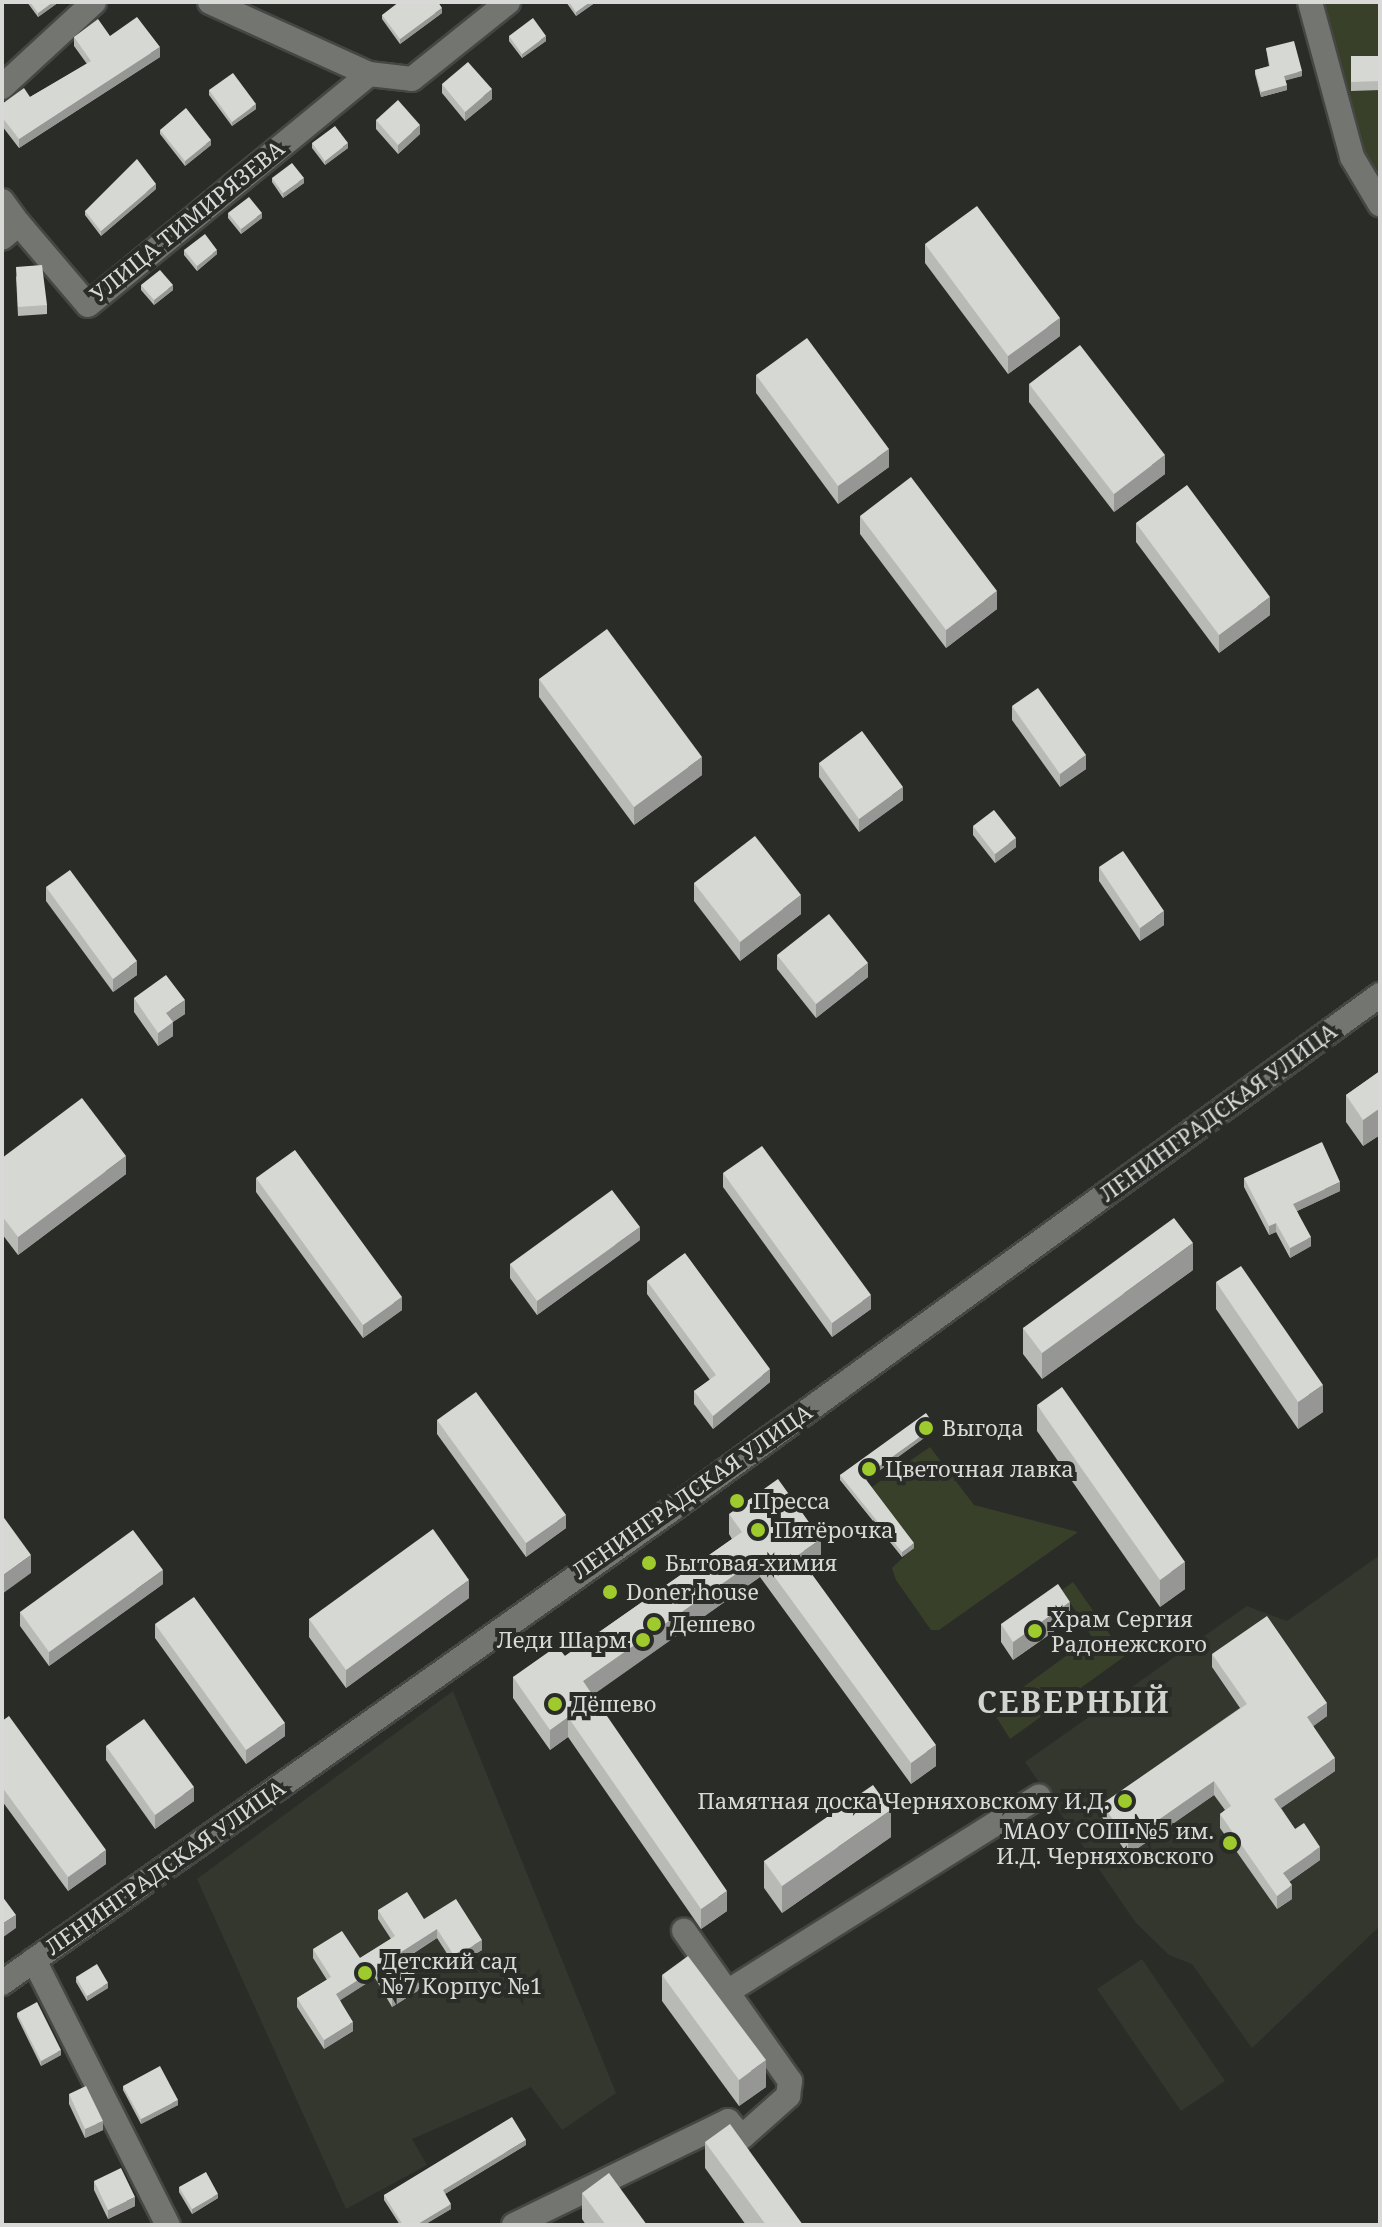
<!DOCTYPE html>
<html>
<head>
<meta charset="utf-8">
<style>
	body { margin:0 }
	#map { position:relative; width:1382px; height:2227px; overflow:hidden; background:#2a2c28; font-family:"Noto Serif",serif }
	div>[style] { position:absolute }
	.built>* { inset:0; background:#33372e }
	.green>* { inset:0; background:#384029 }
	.roads { filter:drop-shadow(2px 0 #464745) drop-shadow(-2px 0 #464745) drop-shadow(0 2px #464745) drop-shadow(0 -2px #464745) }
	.minor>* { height:24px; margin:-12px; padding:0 12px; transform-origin:12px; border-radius:12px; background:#737571 }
	.wall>* { inset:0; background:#b8bab5 }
	.shaded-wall>* { inset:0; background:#969794 }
	.building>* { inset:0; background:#d6d8d3 }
	.dots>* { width:22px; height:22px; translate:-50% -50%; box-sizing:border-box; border:4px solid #2a2c28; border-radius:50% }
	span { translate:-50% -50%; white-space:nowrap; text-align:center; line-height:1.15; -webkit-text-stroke:8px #2a2c28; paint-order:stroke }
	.street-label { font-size:22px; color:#d9dad8 }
	.poi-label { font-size:22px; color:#d9dad8 }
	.left { translate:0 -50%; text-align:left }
	.right { translate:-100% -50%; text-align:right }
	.district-label { font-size:30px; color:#d2d4cf; font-weight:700; letter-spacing:2px }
	.frame { position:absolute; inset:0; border:4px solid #d9dad8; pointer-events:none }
</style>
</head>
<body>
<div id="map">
	<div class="built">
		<div style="clip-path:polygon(1380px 1555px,1380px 1926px,1252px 2048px,1192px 1964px,1169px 1955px,1136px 1923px,1025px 1762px,1247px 1606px,1287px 1621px)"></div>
		<div style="clip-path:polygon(453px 1691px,616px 2093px,562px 2130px,531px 2087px,412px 2139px,427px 2165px,346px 2209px,197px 1879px)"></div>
		<div style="clip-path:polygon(1142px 1959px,1225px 2081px,1181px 2111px,1097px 1989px)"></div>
	</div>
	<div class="green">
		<div style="clip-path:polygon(1322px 2px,1380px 2px,1380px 185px,1370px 178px)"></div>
		<div style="clip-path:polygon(930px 1447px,974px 1505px,1078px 1532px,939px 1630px,931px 1630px,896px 1580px,892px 1568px,913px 1548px,869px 1489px)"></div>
		<div style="clip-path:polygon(1073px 1582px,1125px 1656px,1010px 1739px,992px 1710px,1092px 1637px,1062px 1590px)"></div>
	</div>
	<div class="roads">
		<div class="minor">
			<div style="left:210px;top:2px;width:175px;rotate:24.4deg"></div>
			<div style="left:369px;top:74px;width:43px;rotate:6.6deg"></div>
			<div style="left:412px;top:79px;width:123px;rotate:-38.7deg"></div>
			<div style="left:1310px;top:2px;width:161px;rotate:74.8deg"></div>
			<div style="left:1352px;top:157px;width:55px;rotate:59.2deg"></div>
			<div style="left:2px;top:87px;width:125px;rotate:-42.7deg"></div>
			<div style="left:2px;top:201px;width:29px;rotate:54deg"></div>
			<div style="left:19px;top:224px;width:22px;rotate:141deg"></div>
			<div style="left:19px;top:224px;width:106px;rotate:49.6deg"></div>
			<div style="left:88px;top:305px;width:364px;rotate:-39.4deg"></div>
			<div style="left:34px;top:1960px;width:297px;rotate:63.2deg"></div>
			<div style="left:2px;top:1983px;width:828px;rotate:-35.26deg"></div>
			<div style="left:678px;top:1505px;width:868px;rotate:-36deg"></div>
			<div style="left:727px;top:1992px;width:368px;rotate:-32.1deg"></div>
			<div style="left:514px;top:2225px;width:238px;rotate:-25.9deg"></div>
			<div style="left:728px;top:2121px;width:21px;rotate:49deg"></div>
			<div style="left:742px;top:2137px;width:62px;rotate:-41.7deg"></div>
			<div style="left:788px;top:2096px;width:15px;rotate:-82deg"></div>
			<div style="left:790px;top:2081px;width:184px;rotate:-125.2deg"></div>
		</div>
	</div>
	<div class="wall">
		<div style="clip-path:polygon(27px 2px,59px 2px,38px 17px)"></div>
		<div style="clip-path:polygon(566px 2px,596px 2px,576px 16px)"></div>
		<div style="clip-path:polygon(442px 13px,400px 44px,382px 19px,382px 15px)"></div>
		<div style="clip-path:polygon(110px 36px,160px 57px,19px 148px,2px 126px,2px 104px,30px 97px,87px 64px,74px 46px,74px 37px)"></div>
		<div style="clip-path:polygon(509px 36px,546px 41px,522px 58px,509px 41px)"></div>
		<div style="clip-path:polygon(1266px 48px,1302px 76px,1285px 80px,1287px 90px,1261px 97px,1255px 74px,1255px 70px,1269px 66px)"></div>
		<div style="clip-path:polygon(1351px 56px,1379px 56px,1380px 90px,1351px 91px)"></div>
		<div style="clip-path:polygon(442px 84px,492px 99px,465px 121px,442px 93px)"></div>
		<div style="clip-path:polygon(209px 90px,256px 109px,232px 126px,209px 95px)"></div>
		<div style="clip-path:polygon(376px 120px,420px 134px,398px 154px,376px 129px)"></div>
		<div style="clip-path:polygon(160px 130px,211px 145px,185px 166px,160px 134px)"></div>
		<div style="clip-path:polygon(312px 143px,348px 148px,325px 165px,312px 148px)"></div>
		<div style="clip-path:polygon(272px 178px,304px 183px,283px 198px,272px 182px)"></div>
		<div style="clip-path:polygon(156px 189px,101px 236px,85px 215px,85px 211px)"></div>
		<div style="clip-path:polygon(228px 213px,262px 218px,241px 234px,228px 218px)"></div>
		<div style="clip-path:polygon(925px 244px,1060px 336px,1008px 374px,925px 263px)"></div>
		<div style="clip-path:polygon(184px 250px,217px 254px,197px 271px,184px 255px)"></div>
		<div style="clip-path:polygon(16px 276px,47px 305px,47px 314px,18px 316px)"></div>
		<div style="clip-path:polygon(141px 285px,173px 290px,154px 305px,141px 290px)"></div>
		<div style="clip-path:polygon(756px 375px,889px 467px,838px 504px,756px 393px)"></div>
		<div style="clip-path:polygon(1029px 384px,1165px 474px,1114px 512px,1029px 402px)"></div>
		<div style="clip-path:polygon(860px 516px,997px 609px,946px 648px,860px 534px)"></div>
		<div style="clip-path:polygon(1136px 523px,1270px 615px,1219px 653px,1136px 542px)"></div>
		<div style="clip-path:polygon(539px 679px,702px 775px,634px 825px,539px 697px)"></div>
		<div style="clip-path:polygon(1012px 706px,1086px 769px,1060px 787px,1012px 720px)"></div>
		<div style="clip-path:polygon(819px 763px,903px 800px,859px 832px,819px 777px)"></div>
		<div style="clip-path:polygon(973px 826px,1016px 847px,995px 863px,973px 835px)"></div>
		<div style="clip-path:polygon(1099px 867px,1164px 925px,1140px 941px,1099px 881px)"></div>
		<div style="clip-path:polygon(694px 883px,801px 914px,740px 961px,694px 901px)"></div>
		<div style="clip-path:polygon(46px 887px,137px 975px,113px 992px,46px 901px)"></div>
		<div style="clip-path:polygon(777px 955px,868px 977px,816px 1018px,777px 969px)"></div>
		<div style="clip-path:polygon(134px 998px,185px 1014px,172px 1022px,173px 1036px,158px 1046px,134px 1012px)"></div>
		<div style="clip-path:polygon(1380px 1071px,1380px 1135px,1363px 1146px,1346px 1122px,1346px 1095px)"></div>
		<div style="clip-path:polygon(2px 1158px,126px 1174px,18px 1255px,2px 1234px)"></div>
		<div style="clip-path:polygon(723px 1173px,871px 1309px,832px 1337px,723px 1187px)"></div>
		<div style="clip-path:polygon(256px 1178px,402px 1310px,363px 1338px,256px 1192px)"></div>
		<div style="clip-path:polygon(1244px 1178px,1340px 1191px,1297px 1211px,1311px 1246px,1290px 1258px,1276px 1232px,1269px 1235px,1244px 1187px)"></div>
		<div style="clip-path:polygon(640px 1240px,537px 1315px,510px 1278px,510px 1264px)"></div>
		<div style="clip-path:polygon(1193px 1270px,1042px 1379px,1023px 1354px,1023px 1328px)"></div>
		<div style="clip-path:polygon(647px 1281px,770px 1382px,713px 1429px,694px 1404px,694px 1391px,710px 1380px,647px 1294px)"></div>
		<div style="clip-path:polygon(1216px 1282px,1323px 1412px,1298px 1429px,1216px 1309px)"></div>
		<div style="clip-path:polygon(1037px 1405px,1185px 1589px,1160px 1607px,1037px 1431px)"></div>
		<div style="clip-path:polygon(437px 1420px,566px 1528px,526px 1557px,437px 1434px)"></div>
		<div style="clip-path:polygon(935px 1430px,866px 1480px,914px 1548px,902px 1557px,840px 1480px,840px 1475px)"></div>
		<div style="clip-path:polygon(729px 1514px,821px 1559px,808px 1569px,936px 1766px,911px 1784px,760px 1577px,592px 1695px,727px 1911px,701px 1929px,568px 1737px,550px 1750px,513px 1698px,513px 1677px,565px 1656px,732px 1539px,729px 1534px)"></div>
		<div style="clip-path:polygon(163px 1584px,49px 1666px,20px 1626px,20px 1612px)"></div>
		<div style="clip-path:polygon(469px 1598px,346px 1688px,309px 1637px,309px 1619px)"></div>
		<div style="clip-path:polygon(1070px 1620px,1013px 1660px,1001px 1642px,1001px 1624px)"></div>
		<div style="clip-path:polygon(155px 1624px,285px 1736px,246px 1764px,155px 1638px)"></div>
		<div style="clip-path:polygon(1212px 1654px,1327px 1716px,1313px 1726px,1335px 1771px,1281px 1808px,1295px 1829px,1320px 1860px,1289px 1882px,1292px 1899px,1277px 1909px,1220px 1828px,1220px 1814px,1225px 1810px,1214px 1795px,1128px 1855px,1102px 1817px,1102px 1804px,1240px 1708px,1212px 1667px)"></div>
		<div style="clip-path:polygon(2px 1721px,106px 1864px,68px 1891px,2px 1801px)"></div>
		<div style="clip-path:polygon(106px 1746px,194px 1801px,155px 1829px,106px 1760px)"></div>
		<div style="clip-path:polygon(891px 1837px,782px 1913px,764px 1888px,764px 1861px)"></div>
		<div style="clip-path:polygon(378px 1910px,424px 1919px,482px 1950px,455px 1966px,437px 1938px,405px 1959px,419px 1990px,392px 2007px,375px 1978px,340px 2000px,353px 2031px,324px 2049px,297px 2007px,297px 1998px,327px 1980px,313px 1958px,313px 1949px,360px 1958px,391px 1939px,378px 1919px)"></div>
		<div style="clip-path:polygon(662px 1975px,766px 2087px,739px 2106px,662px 2001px)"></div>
		<div style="clip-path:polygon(76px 1977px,108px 1988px,87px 2001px,76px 1982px)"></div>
		<div style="clip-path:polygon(17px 2013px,61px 2055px,41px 2066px,17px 2017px)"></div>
		<div style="clip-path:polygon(123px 2086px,178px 2105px,141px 2124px,123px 2090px)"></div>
		<div style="clip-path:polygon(69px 2094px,103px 2130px,85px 2138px,69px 2104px)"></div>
		<div style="clip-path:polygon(705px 2142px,803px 2225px,746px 2225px,705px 2168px)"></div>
		<div style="clip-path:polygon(526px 2145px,445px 2194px,451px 2209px,424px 2225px,400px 2225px,384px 2200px,384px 2195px)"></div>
		<div style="clip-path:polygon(94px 2181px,135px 2206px,108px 2219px,94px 2190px)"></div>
		<div style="clip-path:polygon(179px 2187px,218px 2198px,192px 2214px,179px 2192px)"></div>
		<div style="clip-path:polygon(582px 2193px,647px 2225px,586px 2225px,582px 2219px)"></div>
	</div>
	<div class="shaded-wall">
		<div style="clip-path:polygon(53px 2px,59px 2px,38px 17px,38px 13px)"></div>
		<div style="clip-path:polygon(590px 2px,596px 2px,576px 16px,576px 12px)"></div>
		<div style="clip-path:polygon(442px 8px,442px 13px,400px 44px,400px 39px)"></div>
		<div style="clip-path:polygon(546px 36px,546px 41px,522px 58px,522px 54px)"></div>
		<div style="clip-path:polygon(160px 47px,160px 57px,19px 148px,19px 139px)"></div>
		<div style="clip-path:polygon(1302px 71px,1302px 76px,1284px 81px,1284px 76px)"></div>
		<div style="clip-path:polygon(1287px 85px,1287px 90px,1261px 97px,1261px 92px)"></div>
		<div style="clip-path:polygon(492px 89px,492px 99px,465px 121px,465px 112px)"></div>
		<div style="clip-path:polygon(256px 104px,256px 109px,232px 126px,232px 122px)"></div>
		<div style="clip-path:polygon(420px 125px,420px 134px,398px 154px,398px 145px)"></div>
		<div style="clip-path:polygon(211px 140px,211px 145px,185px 166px,185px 161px)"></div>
		<div style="clip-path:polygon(348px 143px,348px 148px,325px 165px,325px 161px)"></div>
		<div style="clip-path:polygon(304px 178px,304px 183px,283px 198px,283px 193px)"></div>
		<div style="clip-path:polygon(156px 184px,156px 189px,101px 236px,101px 231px)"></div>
		<div style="clip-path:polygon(262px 213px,262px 218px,241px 234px,241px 229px)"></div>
		<div style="clip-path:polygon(217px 250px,217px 254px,197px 271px,197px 266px)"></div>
		<div style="clip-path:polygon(173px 285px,173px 290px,154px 305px,154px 300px)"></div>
		<div style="clip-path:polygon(1060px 318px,1060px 336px,1008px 374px,1008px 356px)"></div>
		<div style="clip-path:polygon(889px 449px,889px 467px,838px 504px,838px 486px)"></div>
		<div style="clip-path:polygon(1165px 455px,1165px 474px,1114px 512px,1114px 494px)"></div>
		<div style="clip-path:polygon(997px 591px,997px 609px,946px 648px,946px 630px)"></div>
		<div style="clip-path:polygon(1270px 597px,1270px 615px,1219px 653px,1219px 635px)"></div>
		<div style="clip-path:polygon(1086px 755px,1086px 769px,1060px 787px,1060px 774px)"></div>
		<div style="clip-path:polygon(702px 757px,702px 775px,634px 825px,634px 807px)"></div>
		<div style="clip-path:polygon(903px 787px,903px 800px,859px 832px,859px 819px)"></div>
		<div style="clip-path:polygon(1016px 838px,1016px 847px,995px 863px,995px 854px)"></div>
		<div style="clip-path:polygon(801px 895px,801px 914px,740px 961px,740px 942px)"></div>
		<div style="clip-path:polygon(1164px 911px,1164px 925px,1140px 941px,1140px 928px)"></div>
		<div style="clip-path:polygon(137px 961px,137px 975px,113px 992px,113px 979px)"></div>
		<div style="clip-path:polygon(868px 963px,868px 977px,816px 1018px,816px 1004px)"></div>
		<div style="clip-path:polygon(185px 1000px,185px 1014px,166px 1027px,166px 1013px)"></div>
		<div style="clip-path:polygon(173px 1022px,173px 1036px,158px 1046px,158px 1033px)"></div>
		<div style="clip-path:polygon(1380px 1108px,1380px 1135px,1363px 1146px,1363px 1120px)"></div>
		<div style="clip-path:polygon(126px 1156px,126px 1174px,18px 1255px,18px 1237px)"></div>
		<div style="clip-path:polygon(1340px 1182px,1340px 1191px,1293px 1213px,1293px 1204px)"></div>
		<div style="clip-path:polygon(1276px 1223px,1276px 1232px,1269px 1235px,1269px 1226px)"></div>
		<div style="clip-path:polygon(640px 1227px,640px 1240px,537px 1315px,537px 1301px)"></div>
		<div style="clip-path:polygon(1311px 1237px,1311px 1246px,1290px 1258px,1290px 1248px)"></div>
		<div style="clip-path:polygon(1193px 1243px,1193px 1270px,1042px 1379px,1042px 1353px)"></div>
		<div style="clip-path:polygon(871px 1295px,871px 1309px,832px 1337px,832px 1323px)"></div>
		<div style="clip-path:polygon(402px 1297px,402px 1310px,363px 1338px,363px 1325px)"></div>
		<div style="clip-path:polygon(770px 1369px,770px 1382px,713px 1429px,713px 1416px)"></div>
		<div style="clip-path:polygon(1323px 1385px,1323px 1412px,1298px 1429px,1298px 1402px)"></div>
		<div style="clip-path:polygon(935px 1426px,935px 1430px,864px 1482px,864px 1477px)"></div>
		<div style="clip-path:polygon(566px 1515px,566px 1528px,526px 1557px,526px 1543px)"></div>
		<div style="clip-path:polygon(821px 1539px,821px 1559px,798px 1576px,798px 1555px)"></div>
		<div style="clip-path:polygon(914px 1543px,914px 1548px,902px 1557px,902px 1552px)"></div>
		<div style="clip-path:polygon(31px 1555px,31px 1573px,2px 1594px,2px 1576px)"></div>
		<div style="clip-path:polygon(760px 1557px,760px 1577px,583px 1702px,583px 1681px)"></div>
		<div style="clip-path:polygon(1185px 1562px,1185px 1589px,1160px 1607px,1160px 1580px)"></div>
		<div style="clip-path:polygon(163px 1570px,163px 1584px,49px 1666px,49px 1652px)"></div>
		<div style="clip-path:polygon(469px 1580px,469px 1598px,346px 1688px,346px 1670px)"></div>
		<div style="clip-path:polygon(1070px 1602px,1070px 1620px,1013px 1660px,1013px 1642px)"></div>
		<div style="clip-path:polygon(1327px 1703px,1327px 1716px,1307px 1731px,1307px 1717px)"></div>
		<div style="clip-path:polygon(568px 1717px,568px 1737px,550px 1750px,550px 1730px)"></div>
		<div style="clip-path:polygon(285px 1723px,285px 1736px,246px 1764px,246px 1750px)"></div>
		<div style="clip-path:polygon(936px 1745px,936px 1766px,911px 1784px,911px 1763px)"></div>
		<div style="clip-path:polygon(1335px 1758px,1335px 1771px,1274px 1813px,1274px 1799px)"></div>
		<div style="clip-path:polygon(1214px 1781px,1214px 1795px,1128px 1855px,1128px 1841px)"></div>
		<div style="clip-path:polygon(194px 1787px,194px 1801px,155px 1829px,155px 1815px)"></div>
		<div style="clip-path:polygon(891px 1810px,891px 1837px,782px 1913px,782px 1886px)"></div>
		<div style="clip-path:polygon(1320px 1847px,1320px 1860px,1283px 1886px,1283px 1873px)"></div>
		<div style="clip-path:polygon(106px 1850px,106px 1864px,68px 1891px,68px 1877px)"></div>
		<div style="clip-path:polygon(1292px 1885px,1292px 1899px,1277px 1909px,1277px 1896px)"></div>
		<div style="clip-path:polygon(727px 1891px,727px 1911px,701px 1929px,701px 1909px)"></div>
		<div style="clip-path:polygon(16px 1915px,16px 1928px,2px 1938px,2px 1924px)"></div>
		<div style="clip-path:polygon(437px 1929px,437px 1938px,401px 1961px,401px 1952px)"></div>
		<div style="clip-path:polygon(482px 1940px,482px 1950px,455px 1966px,455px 1957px)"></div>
		<div style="clip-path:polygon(375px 1969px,375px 1978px,336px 2003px,336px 1994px)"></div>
		<div style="clip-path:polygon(419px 1981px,419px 1990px,392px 2007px,392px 1997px)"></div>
		<div style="clip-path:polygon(108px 1983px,108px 1988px,87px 2001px,87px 1996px)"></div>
		<div style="clip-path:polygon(353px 2022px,353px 2031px,324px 2049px,324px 2040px)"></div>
		<div style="clip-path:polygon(61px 2050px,61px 2055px,41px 2066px,41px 2061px)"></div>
		<div style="clip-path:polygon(766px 2060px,766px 2087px,739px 2106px,739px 2080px)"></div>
		<div style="clip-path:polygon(178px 2100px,178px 2105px,141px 2124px,141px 2119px)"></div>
		<div style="clip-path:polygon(103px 2121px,103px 2130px,85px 2138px,85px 2129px)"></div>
		<div style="clip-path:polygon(526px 2140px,526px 2145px,443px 2195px,443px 2190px)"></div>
		<div style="clip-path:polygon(218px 2194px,218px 2198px,192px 2214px,192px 2209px)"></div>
		<div style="clip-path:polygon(135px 2197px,135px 2206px,108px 2219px,108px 2210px)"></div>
		<div style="clip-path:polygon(451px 2204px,451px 2209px,424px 2225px,416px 2225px)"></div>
	</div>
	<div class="building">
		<div style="clip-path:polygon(30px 2px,53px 2px,38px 13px)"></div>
		<div style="clip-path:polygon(399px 2px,438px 2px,442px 8px,400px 39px,382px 15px)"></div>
		<div style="clip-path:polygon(569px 2px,590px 2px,576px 12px)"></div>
		<div style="clip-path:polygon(137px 17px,160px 47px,19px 139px,2px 117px,2px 104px,24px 88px,30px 97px,91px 61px,74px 37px,98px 19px,110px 36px)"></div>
		<div style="clip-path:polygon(533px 18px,546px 36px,522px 54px,509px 36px)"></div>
		<div style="clip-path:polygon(1294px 41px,1302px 71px,1284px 76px,1287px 85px,1261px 92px,1255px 70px,1270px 66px,1266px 48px)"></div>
		<div style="clip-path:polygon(1351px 56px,1379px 56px,1380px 81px,1351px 82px)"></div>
		<div style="clip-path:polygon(468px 62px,492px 89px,465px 112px,442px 84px)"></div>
		<div style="clip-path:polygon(233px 73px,256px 104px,232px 122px,209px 90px)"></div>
		<div style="clip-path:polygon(398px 100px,420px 125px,398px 145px,376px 120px)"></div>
		<div style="clip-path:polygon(186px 108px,211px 140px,185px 161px,160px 130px)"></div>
		<div style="clip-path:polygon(335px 126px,348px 143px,325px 161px,312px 143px)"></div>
		<div style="clip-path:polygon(137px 159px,156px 184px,101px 231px,85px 211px)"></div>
		<div style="clip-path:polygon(292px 163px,304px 178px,283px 193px,272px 178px)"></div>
		<div style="clip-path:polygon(249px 197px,262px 213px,241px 229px,228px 213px)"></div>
		<div style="clip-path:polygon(977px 206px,1060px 318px,1008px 356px,925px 244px)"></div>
		<div style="clip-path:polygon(205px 234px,217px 250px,197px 266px,184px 250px)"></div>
		<div style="clip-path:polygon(42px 265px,47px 305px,18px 307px,16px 267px)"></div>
		<div style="clip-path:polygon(160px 270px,173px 285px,154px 300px,141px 285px)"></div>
		<div style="clip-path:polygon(807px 338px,889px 449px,838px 486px,756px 375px)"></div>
		<div style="clip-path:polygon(1080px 345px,1165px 455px,1114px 494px,1029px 384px)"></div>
		<div style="clip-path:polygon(911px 477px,997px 591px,946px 630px,860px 516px)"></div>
		<div style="clip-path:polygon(1187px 485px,1270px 597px,1219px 635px,1136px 523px)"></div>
		<div style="clip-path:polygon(607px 629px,702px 757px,634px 807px,539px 679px)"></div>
		<div style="clip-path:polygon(1038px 688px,1086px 755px,1060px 774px,1012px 706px)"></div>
		<div style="clip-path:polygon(862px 731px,903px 787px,859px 819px,819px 763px)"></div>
		<div style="clip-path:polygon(994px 810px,1016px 838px,995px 854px,973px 826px)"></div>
		<div style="clip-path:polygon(755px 836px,801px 895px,740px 942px,694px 883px)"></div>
		<div style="clip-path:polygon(1123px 851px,1164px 911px,1140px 928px,1099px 867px)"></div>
		<div style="clip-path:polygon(70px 870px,137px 961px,113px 979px,46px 887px)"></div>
		<div style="clip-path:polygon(829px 914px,868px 963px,816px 1004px,777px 955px)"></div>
		<div style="clip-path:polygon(166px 975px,185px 1000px,166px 1013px,173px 1022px,158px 1033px,134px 998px)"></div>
		<div style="clip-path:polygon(1380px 1071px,1380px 1108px,1363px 1120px,1346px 1095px)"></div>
		<div style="clip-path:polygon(82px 1098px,126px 1156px,18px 1237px,2px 1216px,2px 1158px)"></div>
		<div style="clip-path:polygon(1322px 1142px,1340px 1182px,1293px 1204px,1311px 1237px,1290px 1248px,1276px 1223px,1269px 1226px,1244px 1178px)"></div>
		<div style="clip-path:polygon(762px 1146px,871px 1295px,832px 1323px,723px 1173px)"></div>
		<div style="clip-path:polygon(295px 1150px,402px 1297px,363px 1325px,256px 1178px)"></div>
		<div style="clip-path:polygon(612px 1190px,640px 1227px,537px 1301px,510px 1264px)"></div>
		<div style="clip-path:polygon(1174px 1218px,1193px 1243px,1042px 1353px,1023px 1328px)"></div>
		<div style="clip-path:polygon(685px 1253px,770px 1369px,713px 1416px,694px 1391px,716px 1375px,647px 1281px)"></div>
		<div style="clip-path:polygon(1241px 1266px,1323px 1385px,1298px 1402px,1216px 1282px)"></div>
		<div style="clip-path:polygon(1062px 1387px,1185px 1562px,1160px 1580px,1037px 1405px)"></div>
		<div style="clip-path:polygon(476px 1392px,566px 1515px,526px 1543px,437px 1420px)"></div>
		<div style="clip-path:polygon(926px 1413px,935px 1426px,864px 1477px,914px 1543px,902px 1552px,840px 1475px)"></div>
		<div style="clip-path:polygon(778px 1479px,821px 1539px,798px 1555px,936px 1745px,911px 1763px,760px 1557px,583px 1681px,727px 1891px,701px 1909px,568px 1717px,550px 1730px,513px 1677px,557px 1646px,565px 1656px,742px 1532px,729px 1514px)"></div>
		<div style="clip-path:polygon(2px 1515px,31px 1555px,2px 1576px)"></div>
		<div style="clip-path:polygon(433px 1529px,469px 1580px,346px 1670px,309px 1619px)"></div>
		<div style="clip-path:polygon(133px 1530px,163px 1570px,49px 1652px,20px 1612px)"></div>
		<div style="clip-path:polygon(1058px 1584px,1070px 1602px,1013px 1642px,1001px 1624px)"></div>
		<div style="clip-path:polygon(194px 1597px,285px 1723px,246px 1750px,155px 1624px)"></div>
		<div style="clip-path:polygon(1267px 1616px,1327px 1703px,1307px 1717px,1335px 1758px,1274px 1799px,1295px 1829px,1304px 1823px,1320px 1847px,1283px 1873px,1292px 1885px,1277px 1896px,1220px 1814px,1231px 1806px,1214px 1781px,1128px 1841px,1102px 1804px,1247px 1704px,1212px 1654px)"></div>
		<div style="clip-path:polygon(9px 1716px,106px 1850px,68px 1877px,2px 1787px,2px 1721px)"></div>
		<div style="clip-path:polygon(144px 1719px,194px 1787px,155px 1815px,106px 1746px)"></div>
		<div style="clip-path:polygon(873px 1785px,891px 1810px,782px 1886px,764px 1861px)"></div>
		<div style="clip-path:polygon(407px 1892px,424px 1919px,456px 1899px,482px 1940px,455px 1957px,437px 1929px,401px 1952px,419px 1981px,392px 1997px,375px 1969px,336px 1994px,353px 2022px,324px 2040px,297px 1998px,331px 1977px,313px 1949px,342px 1931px,360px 1958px,395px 1936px,378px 1910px)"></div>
		<div style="clip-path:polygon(2px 1896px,16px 1915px,2px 1924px)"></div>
		<div style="clip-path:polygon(688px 1956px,766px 2060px,739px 2080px,662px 1975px)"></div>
		<div style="clip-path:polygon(97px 1964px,108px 1983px,87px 1996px,76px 1977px)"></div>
		<div style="clip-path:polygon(37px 2002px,61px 2050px,41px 2061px,17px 2013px)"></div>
		<div style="clip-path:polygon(160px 2066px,178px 2100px,141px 2119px,123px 2086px)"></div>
		<div style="clip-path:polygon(86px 2086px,103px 2121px,85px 2129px,69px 2094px)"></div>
		<div style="clip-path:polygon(512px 2117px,526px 2140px,443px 2190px,451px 2204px,416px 2225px,403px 2225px,384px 2195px)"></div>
		<div style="clip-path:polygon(730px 2124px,803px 2225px,766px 2225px,705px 2142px)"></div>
		<div style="clip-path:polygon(121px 2168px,135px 2197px,108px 2210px,94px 2181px)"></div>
		<div style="clip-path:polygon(206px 2172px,218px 2194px,192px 2209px,179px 2187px)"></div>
		<div style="clip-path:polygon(609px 2173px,647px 2225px,606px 2225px,582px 2193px)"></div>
	</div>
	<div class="dots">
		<div style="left:926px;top:1428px;background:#9eca2e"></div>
		<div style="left:869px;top:1469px;background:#9eca2e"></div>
		<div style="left:737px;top:1501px;background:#9eca2e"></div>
		<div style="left:758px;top:1530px;background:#9eca2e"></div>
		<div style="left:649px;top:1563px;background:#9eca2e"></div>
		<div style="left:610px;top:1592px;background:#9eca2e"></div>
		<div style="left:654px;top:1624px;background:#9eca2e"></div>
		<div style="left:1035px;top:1631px;background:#9eca2e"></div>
		<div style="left:643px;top:1640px;background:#9eca2e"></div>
		<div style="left:555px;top:1704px;background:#9eca2e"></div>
		<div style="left:1125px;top:1801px;background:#9eca2e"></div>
		<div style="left:1230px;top:1843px;background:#9eca2e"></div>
		<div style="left:365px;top:1973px;background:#9eca2e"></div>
	</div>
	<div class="street-label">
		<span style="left:187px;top:221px;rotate:-39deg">УЛИЦА ТИМИРЯЗЕВА</span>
		<span style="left:1218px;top:1112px;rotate:-36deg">ЛЕНИНГРАДСКАЯ УЛИЦА</span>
		<span style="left:692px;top:1491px;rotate:-35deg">ЛЕНИНГРАДСКАЯ УЛИЦА</span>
		<span style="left:165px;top:1867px;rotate:-35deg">ЛЕНИНГРАДСКАЯ УЛИЦА</span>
	</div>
	<div class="poi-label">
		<span class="left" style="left:942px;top:1428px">Выгода</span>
		<span class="left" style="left:885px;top:1469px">Цветочная лавка</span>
		<span class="left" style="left:753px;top:1501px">Пресса</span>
		<span class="left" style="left:774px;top:1530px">Пятёрочка</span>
		<span class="left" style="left:665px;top:1563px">Бытовая химия</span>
		<span class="left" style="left:626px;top:1592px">Doner house</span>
		<span class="left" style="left:1051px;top:1631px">Храм Сергия<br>Радонежского</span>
		<span class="left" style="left:670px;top:1624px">Дешево</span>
		<span class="right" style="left:627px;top:1640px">Леди Шарм</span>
		<span class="left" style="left:571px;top:1704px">Дёшево</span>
		<span class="right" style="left:1109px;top:1801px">Памятная доска Черняховскому И.Д.</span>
		<span class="right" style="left:1214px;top:1843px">МАОУ СОШ №5 им.<br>И.Д. Черняховского</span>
		<span class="left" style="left:381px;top:1973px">Детский сад<br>№7 Корпус №1</span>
	</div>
	<div class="district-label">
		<span style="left:1074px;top:1702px">СЕВЕРНЫЙ</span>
	</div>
	<div class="frame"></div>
</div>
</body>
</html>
